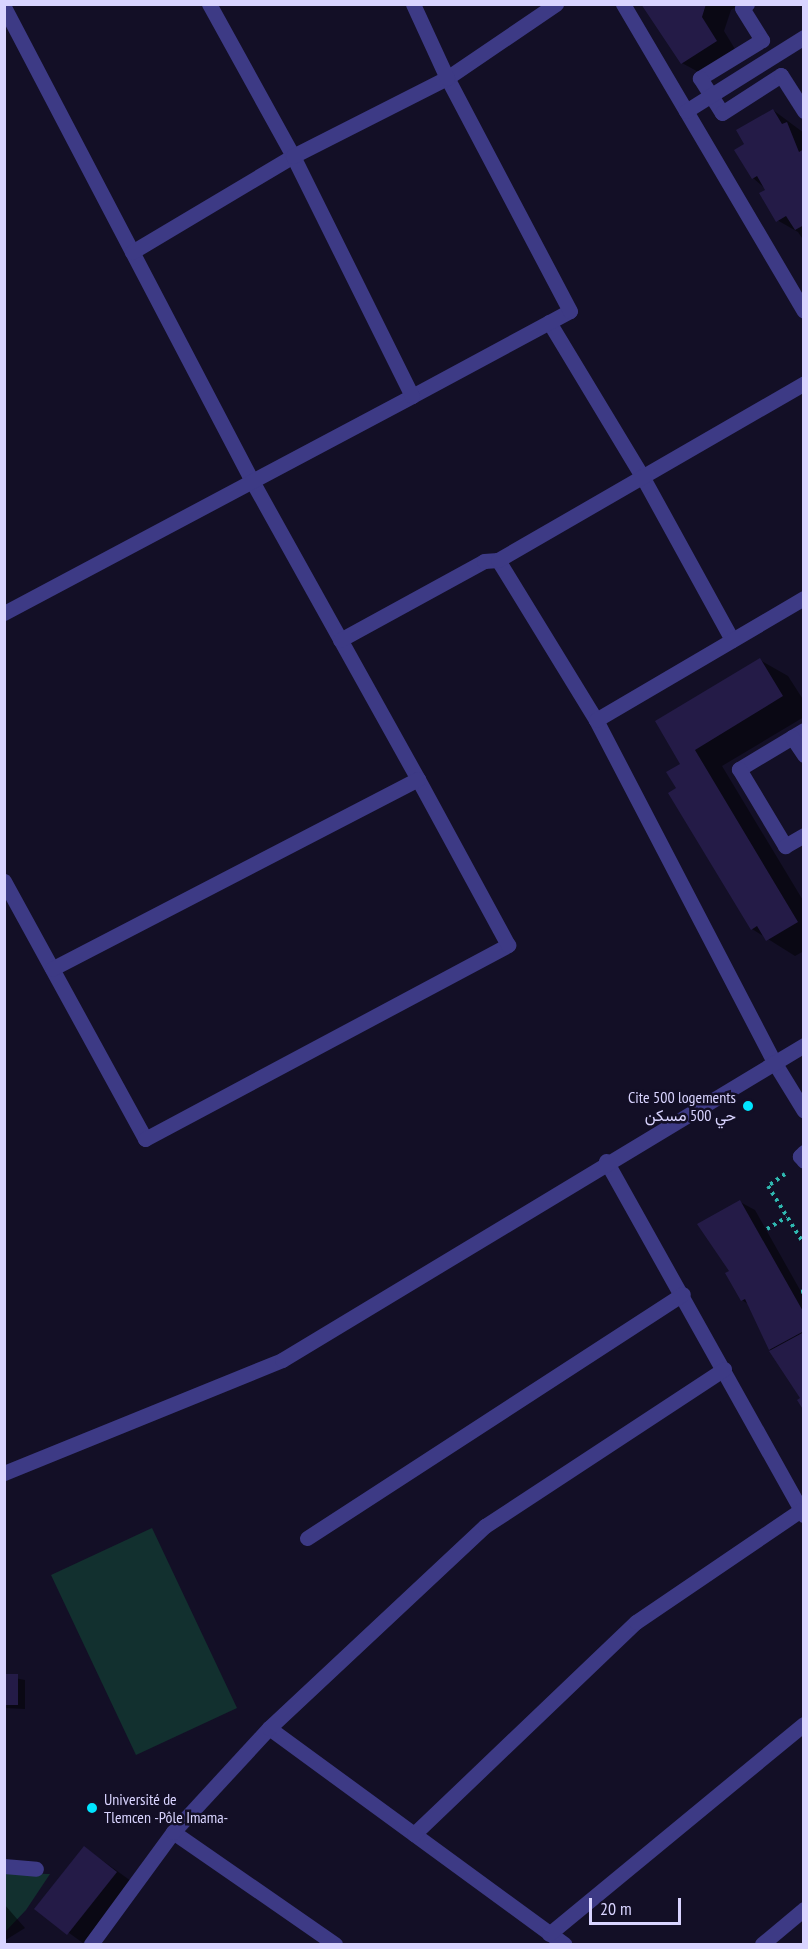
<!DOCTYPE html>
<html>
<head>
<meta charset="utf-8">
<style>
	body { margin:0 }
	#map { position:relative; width:808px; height:1949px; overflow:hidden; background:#130f26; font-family:"PT Sans Narrow",Vazirmatn,sans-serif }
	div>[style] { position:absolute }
	.green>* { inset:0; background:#12302f }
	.shadow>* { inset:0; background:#0007 }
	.building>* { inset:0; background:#241b47 }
	.path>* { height:4px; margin-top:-2px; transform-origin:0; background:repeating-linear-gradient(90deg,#2fb8b0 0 3px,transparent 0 7.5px) }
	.minor>* { height:15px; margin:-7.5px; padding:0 7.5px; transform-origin:7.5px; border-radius:7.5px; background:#3d3a85 }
	.dots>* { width:16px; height:16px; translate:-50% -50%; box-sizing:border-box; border:3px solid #130f26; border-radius:50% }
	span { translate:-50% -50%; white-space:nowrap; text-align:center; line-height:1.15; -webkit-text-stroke:5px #130f26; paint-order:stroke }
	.poi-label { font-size:16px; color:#d9d4ff }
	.right { translate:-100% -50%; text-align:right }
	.left { translate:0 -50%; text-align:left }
	.frame { position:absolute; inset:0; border:6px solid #d9d4ff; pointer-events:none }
	.scale { position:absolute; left:589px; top:1898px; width:92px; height:27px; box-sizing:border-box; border:3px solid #d9d4ff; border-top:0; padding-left:8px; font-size:18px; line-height:21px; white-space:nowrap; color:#d9d4ff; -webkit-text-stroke:4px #130f26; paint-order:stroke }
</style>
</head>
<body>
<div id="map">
	<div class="green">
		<div style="clip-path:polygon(152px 1528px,237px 1708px,136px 1755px,51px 1575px)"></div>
		<div style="clip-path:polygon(5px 1873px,50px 1874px,26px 1910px,5px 1932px)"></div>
	</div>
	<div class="shadow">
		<div style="clip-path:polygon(643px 4px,739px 4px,731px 10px,724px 31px,738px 54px,704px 75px,682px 63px)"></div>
		<div style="clip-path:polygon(773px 110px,804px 133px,804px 241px,798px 232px,777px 220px,767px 190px,753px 178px,746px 145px)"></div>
		<div style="clip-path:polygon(760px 660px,788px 676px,804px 701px,804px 717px,722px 766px,804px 902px,804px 951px,795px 956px,752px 929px,678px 788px,683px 764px)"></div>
		<div style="clip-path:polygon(740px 1202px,755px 1210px,804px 1297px,804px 1408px,802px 1398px,770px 1349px,748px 1304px,742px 1300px,731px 1272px)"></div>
		<div style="clip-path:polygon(4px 1676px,25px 1680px,25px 1709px,4px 1708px)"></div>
		<div style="clip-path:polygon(85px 1848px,131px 1881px,83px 1943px,36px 1909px)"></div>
		<div style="clip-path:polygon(4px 1904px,25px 1928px,4px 1941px)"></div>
	</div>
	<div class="building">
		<div style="clip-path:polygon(641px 4px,706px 4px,702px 17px,717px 41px,681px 64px)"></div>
		<div style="clip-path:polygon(773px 109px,782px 124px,787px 122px,799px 152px,804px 149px,804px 225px,795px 230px,786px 216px,776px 222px,759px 193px,765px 190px,757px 176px,752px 179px,734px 150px,744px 144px,736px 130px)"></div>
		<div style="clip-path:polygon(760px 658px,783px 696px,695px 750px,798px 922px,766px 941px,757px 926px,751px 930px,668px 793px,676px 788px,666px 772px,680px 764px,655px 721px)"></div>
		<div style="clip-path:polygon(740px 1200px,804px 1313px,804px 1331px,769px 1350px,745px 1299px,741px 1301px,725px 1273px,729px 1271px,697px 1224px)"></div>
		<div style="clip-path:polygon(804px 1332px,804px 1411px,797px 1400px,800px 1398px,769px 1351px)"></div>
		<div style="clip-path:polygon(4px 1674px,18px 1674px,18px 1705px,4px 1705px)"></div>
		<div style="clip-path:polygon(84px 1846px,117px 1872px,67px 1935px,34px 1909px)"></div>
	</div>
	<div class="path">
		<div style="left:785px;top:1174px;width:21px;rotate:145deg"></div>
		<div style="left:768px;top:1186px;width:68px;rotate:58.2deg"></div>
		<div style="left:767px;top:1229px;width:23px;rotate:-31deg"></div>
		<div style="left:801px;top:1292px;width:3px;rotate:-18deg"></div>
	</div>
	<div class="minor">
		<div style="left:623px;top:4px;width:356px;rotate:59.5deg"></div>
		<div style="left:747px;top:4px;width:6px;rotate:141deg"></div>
		<div style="left:742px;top:8px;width:38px;rotate:58deg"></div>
		<div style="left:762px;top:40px;width:73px;rotate:148.5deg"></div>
		<div style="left:700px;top:78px;width:41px;rotate:57.8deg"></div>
		<div style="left:722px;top:113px;width:70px;rotate:-32.8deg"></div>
		<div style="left:781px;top:75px;width:43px;rotate:57.4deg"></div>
		<div style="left:4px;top:7px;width:535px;rotate:62.38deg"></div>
		<div style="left:252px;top:481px;width:341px;rotate:60.9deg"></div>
		<div style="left:686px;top:111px;width:139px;rotate:-32.1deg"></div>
		<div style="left:132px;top:252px;width:187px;rotate:-30.8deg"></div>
		<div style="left:293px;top:156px;width:174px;rotate:-118.9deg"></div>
		<div style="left:549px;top:322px;width:180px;rotate:58.9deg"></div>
		<div style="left:642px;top:476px;width:187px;rotate:61.2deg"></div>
		<div style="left:412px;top:396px;width:179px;rotate:-28.3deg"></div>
		<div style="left:570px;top:311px;width:263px;rotate:-117.8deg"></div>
		<div style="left:447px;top:78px;width:132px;rotate:-34.2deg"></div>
		<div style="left:498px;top:560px;width:188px;rotate:58.5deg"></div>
		<div style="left:596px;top:720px;width:386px;rotate:62.5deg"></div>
		<div style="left:774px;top:1062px;width:57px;rotate:58.5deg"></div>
		<div style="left:4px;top:613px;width:462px;rotate:-28deg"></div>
		<div style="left:412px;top:396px;width:268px;rotate:-116.4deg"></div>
		<div style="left:293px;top:156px;width:173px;rotate:-26.9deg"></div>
		<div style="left:447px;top:78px;width:81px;rotate:-114.7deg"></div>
		<div style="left:340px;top:640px;width:164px;rotate:-28.7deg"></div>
		<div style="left:484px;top:561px;width:14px;rotate:-4deg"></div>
		<div style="left:498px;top:560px;width:354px;rotate:-30deg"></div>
		<div style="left:596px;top:720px;width:241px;rotate:-30.4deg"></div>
		<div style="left:804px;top:730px;width:76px;rotate:149deg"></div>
		<div style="left:739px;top:769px;width:90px;rotate:59.1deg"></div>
		<div style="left:785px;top:846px;width:22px;rotate:-30deg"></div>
		<div style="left:792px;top:737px;width:22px;rotate:56deg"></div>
		<div style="left:4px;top:881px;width:294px;rotate:61.3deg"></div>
		<div style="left:145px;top:1139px;width:412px;rotate:-28.1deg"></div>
		<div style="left:508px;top:945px;width:189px;rotate:-118.5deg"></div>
		<div style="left:418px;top:779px;width:412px;rotate:152.6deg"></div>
		<div style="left:804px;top:1152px;width:6px;rotate:135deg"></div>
		<div style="left:800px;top:1156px;width:6px;rotate:51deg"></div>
		<div style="left:606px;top:1161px;width:406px;rotate:60.8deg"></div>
		<div style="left:4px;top:1473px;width:300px;rotate:-22.1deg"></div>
		<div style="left:282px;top:1360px;width:610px;rotate:-31.11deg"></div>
		<div style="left:307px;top:1538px;width:448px;rotate:-33deg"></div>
		<div style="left:269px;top:1728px;width:366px;rotate:36.2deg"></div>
		<div style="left:173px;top:1832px;width:197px;rotate:34.7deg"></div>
		<div style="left:414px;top:1834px;width:307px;rotate:-43.7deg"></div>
		<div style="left:636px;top:1622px;width:199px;rotate:-34.2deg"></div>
		<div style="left:4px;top:1866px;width:32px;rotate:5deg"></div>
		<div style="left:549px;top:1934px;width:330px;rotate:-39.5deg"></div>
		<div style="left:91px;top:1944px;width:139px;rotate:-53.8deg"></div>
		<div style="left:173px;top:1832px;width:142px;rotate:-47.3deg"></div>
		<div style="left:269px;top:1728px;width:296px;rotate:-43.1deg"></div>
		<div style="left:485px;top:1526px;width:286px;rotate:-33.3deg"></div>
		<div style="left:762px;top:1944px;width:55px;rotate:-39.8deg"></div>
	</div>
	<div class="dots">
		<div style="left:748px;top:1106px;background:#00e5ff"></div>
		<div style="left:92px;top:1808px;background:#00e5ff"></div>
	</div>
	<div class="poi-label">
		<span class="right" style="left:736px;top:1106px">Cite 500 logements<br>حي 500 مسكن</span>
		<span class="left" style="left:104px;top:1808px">Université de<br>Tlemcen -Pôle Imama-</span>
	</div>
	<div class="frame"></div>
	<div class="scale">20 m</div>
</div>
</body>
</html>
